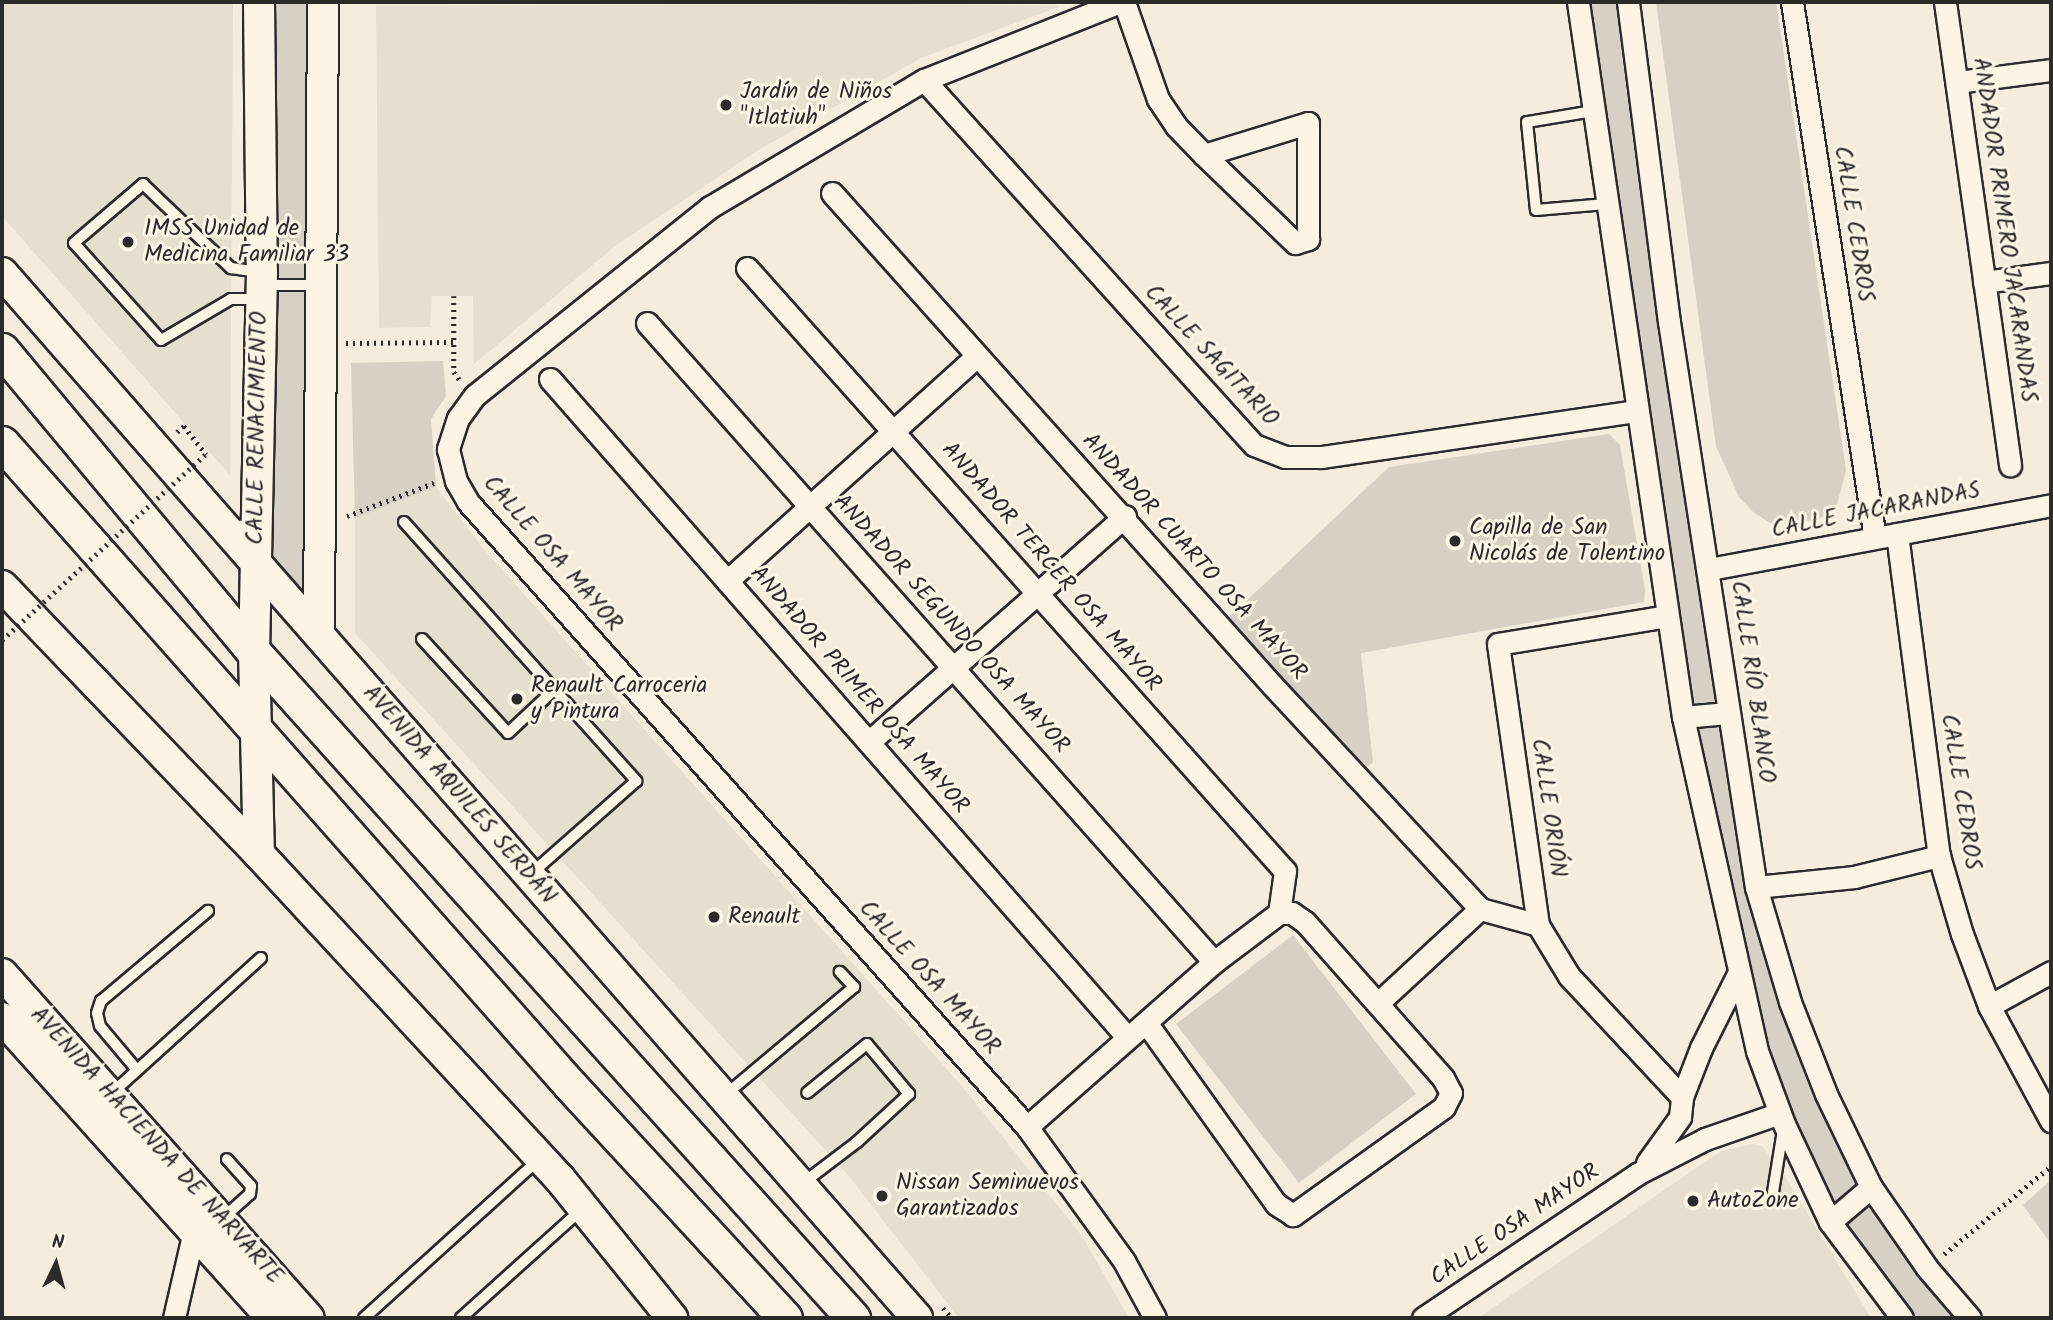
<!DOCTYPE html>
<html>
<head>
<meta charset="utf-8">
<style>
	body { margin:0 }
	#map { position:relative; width:2053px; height:1320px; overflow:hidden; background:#f4edde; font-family:Kalam,sans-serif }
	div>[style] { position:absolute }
	.built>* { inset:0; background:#e5dfd0 }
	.green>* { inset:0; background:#d6d1c4 }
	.path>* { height:4.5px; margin-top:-2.25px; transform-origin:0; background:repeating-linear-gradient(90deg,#2b2b2b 0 2px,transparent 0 7px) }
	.roads { filter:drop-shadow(2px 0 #2b2b2b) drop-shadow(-2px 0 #2b2b2b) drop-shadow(0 2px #2b2b2b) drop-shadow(0 -2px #2b2b2b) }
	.lane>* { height:10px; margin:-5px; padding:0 5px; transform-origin:5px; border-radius:5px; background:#fcf5e5 }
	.street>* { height:21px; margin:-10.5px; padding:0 10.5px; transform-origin:10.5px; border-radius:10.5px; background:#fcf5e5 }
	.secondary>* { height:30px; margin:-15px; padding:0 15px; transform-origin:15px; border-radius:15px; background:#fcf5e5 }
	.primary>* { height:33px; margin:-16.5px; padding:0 16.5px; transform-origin:16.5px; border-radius:16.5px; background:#fcf5e5 }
	.path-bridge>* { height:4.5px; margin-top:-2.25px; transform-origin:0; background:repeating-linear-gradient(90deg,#2b2b2b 0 2px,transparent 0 7px) }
	.dots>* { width:19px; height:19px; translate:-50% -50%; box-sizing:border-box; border:4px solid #fcf5e5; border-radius:50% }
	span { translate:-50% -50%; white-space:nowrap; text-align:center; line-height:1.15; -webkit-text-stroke:6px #fcf5e5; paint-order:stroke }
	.poi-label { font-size:23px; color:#2b2b2b }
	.left { translate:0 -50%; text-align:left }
	.street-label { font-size:23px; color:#2b2b2b }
	.frame { position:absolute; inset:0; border:4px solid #2b2b2b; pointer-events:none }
	.north { position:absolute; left:21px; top:1229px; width:70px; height:70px; -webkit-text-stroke:5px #fcf5e5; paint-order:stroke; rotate:5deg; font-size:19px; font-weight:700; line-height:28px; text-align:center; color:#2b2b2b }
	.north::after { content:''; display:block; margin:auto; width:24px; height:32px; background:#2b2b2b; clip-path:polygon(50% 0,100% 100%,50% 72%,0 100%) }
</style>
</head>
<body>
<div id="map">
	<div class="built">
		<div style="clip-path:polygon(2px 2px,233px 2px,230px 475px,2px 216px)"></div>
		<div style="clip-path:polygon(894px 4px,1061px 6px,921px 58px,755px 152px,614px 247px,474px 364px,473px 296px,432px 296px,430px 327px,379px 328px,376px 6px)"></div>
		<div style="clip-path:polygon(436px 487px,482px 547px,961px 1085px,1082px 1236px,1129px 1318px,959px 1318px,848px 1175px,355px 633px,355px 518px)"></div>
		<div style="clip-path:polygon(1753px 1144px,1762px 1146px,1785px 1176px,1871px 1318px,1478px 1318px,1721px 1151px)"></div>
	</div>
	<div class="green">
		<div style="clip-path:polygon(273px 2px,309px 2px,306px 595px,269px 553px)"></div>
		<div style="clip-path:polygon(1587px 2px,1619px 2px,1747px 889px,1818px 1098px,1958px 1318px,1915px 1318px,1843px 1223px,1791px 1119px,1766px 1049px,1694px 725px)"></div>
		<div style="clip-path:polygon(1656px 2px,1776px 2px,1846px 470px,1836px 509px,1817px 520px,1772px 524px,1753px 512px,1739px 497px,1716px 446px)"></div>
		<div style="clip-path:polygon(443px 361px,446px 396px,431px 419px,436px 487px,355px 518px,351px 363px)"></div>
		<div style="clip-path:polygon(1609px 434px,1620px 445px,1645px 590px,1644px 602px,1361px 653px,1373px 762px,1360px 773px,1225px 621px,1389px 467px)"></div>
		<div style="clip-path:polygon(1293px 935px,1416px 1094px,1299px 1183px,1176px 1024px)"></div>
		<div style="clip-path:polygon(2051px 1180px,2051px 1244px,2023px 1205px)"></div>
	</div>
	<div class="path">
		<div style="left:454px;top:296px;width:76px;rotate:90deg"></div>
		<div style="left:454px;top:372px;width:9px;rotate:54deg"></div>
		<div style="left:346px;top:343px;width:107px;rotate:-0.5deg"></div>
		<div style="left:177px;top:432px;width:9px;rotate:-41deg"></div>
		<div style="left:184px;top:426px;width:36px;rotate:52deg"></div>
		<div style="left:347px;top:516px;width:93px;rotate:-20.8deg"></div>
		<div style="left:1944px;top:1254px;width:139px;rotate:-39.4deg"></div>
		<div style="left:943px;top:1308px;width:13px;rotate:48deg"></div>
	</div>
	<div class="roads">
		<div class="lane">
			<div style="left:1593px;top:111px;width:67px;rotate:170.5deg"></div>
			<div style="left:1527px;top:122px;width:88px;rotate:84.2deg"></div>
			<div style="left:1536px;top:210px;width:70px;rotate:-4.9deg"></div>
			<div style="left:264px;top:285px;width:54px"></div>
			<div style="left:258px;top:299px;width:27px;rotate:180deg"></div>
			<div style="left:231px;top:299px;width:81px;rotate:149.6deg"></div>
			<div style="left:161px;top:340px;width:130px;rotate:-131.9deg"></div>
			<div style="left:74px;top:243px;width:91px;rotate:-40.5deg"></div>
			<div style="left:143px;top:184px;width:122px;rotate:43.7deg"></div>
			<div style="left:231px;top:268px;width:30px;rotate:8deg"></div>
			<div style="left:404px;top:522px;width:348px;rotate:48.1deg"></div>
			<div style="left:636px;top:781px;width:140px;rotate:138.5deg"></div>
			<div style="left:422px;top:639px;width:127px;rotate:47.5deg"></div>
			<div style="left:508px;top:733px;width:63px;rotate:-43.1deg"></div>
			<div style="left:137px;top:1070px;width:57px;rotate:-130.1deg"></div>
			<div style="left:100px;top:1026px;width:13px;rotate:-103deg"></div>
			<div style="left:97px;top:1013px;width:13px;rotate:-72deg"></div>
			<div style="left:101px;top:1001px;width:140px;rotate:-40.1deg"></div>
			<div style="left:112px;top:1093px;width:201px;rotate:-42.2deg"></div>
			<div style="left:724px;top:1096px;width:170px;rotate:-40deg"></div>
			<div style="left:854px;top:987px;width:21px;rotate:-133deg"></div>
			<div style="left:803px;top:1183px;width:68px;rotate:-37.2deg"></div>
			<div style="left:857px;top:1142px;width:71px;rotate:-42.7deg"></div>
			<div style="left:909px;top:1094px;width:65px;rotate:-130deg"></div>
			<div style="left:867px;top:1044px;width:77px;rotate:140.8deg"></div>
			<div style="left:1773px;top:1192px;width:63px;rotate:-80.8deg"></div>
			<div style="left:223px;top:1218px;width:36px;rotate:-42deg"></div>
			<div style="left:250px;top:1194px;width:8px;rotate:-83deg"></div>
			<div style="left:251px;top:1186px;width:36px;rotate:-132deg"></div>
			<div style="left:364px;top:1318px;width:235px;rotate:-42.2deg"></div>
			<div style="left:461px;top:1318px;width:161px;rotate:-42deg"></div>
		</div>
		<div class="street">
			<div style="left:1120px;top:2px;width:211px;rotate:158.3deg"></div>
			<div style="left:924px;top:80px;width:249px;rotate:149.3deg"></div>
			<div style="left:710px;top:207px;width:301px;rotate:141.3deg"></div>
			<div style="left:475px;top:395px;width:29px;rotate:126deg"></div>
			<div style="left:458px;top:418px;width:33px;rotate:108deg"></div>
			<div style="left:448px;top:449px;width:33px;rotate:76deg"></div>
			<div style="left:456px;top:481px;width:24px;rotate:60deg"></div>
			<div style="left:468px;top:502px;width:839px;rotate:48.19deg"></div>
			<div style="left:1027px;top:1127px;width:165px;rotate:54.1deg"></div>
			<div style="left:1124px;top:1261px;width:65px;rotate:61.5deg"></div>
			<div style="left:1124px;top:2px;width:103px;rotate:70.7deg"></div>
			<div style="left:1158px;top:99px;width:32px;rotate:56deg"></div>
			<div style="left:1176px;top:126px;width:40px;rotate:46deg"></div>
			<div style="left:1204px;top:155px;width:127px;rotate:44deg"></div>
			<div style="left:1295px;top:243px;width:14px;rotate:-17deg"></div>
			<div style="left:1308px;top:239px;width:116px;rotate:-90deg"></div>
			<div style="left:1308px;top:123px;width:109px;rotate:162.9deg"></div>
			<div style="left:1578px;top:2px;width:723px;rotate:81.65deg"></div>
			<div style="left:1683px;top:717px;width:342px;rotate:77.5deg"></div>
			<div style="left:1757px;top:1051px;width:78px;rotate:69.7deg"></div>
			<div style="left:1784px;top:1124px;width:108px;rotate:64.9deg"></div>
			<div style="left:1830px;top:1222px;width:120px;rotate:53.1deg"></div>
			<div style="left:1628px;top:2px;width:323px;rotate:82.7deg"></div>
			<div style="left:1669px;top:322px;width:572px;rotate:81.25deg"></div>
			<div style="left:1756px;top:887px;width:120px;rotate:73.5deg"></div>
			<div style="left:1790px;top:1002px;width:99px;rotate:68.6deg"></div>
			<div style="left:1826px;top:1094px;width:103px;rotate:64.2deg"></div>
			<div style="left:1871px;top:1187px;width:98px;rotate:55.3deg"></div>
			<div style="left:1927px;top:1268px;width:66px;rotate:49.3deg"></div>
			<div style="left:1792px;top:2px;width:542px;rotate:81.2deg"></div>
			<div style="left:1945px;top:2px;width:468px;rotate:82deg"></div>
			<div style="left:924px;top:80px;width:492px;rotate:47.9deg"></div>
			<div style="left:1254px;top:445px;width:33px;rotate:21deg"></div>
			<div style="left:1285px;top:457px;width:36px"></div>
			<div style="left:1321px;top:457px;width:319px;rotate:-8.3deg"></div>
			<div style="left:1957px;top:82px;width:95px;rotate:-7.3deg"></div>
			<div style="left:832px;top:193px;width:661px;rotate:48.19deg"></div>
			<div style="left:1273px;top:686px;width:304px;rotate:47.1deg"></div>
			<div style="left:1480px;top:909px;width:60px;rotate:15.4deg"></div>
			<div style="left:747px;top:268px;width:808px;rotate:48.26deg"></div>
			<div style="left:1285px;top:871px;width:42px;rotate:98.1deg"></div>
			<div style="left:1984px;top:282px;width:68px;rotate:-7.7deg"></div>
			<div style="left:647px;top:323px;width:854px;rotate:48.42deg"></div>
			<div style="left:550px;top:379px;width:875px;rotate:48.75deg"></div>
			<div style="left:1897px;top:534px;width:325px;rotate:82.6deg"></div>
			<div style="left:1939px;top:856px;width:81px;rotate:73.6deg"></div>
			<div style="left:1962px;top:934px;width:77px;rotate:69.4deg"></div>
			<div style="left:1989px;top:1006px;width:131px;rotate:61.7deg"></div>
			<div style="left:1710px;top:569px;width:347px;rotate:-10.6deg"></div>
			<div style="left:727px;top:581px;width:336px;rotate:-42deg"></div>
			<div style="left:1667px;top:616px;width:171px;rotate:170.6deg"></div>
			<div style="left:1498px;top:644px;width:284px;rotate:81.9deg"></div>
			<div style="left:1538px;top:925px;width:60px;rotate:58.7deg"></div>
			<div style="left:1569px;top:976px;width:166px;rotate:47deg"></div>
			<div style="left:1683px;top:717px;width:45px;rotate:-5.1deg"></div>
			<div style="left:870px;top:741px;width:340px;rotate:-41.4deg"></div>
			<div style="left:1756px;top:887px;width:99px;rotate:-5.8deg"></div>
			<div style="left:1854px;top:877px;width:88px;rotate:-13.9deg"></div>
			<div style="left:1378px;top:1003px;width:139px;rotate:-42.7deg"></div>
			<div style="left:1989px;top:1006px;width:71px;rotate:-28.7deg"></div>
			<div style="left:1027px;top:1127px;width:249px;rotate:-41.4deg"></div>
			<div style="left:1214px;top:962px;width:81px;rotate:-37deg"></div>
			<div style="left:1279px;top:913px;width:13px"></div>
			<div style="left:1292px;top:913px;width:16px;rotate:35deg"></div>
			<div style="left:1305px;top:922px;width:208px;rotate:48.5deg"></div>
			<div style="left:1443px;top:1078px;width:17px;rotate:62deg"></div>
			<div style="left:1451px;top:1093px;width:16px;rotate:117deg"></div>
			<div style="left:1444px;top:1107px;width:186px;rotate:144.4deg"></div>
			<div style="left:1293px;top:1215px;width:20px;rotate:-147deg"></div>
			<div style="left:1276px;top:1204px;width:221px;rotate:-125.6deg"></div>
			<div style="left:1647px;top:1163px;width:57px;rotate:-54.3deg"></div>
			<div style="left:1680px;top:1117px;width:20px;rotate:-84deg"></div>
			<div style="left:1682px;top:1097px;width:53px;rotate:-68.8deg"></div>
			<div style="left:1701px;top:1048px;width:85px;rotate:-63.4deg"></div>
			<div style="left:1830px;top:1222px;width:54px;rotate:-40.5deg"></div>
			<div style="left:174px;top:1318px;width:89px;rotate:-77.1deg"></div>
			<div style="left:1423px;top:1318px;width:258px;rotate:-33.9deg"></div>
			<div style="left:1637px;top:1174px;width:76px;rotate:-27.2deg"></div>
			<div style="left:1705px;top:1139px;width:79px;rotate:-19.1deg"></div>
		</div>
		<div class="secondary">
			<div style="left:259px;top:2px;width:270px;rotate:89.4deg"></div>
			<div style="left:262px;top:272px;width:380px;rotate:91.2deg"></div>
			<div style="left:254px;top:652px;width:202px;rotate:88.6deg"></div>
			<div style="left:2px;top:273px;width:1389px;rotate:48.79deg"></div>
			<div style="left:2px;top:586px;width:371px;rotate:46.2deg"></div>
			<div style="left:259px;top:854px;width:443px;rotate:47.2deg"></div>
			<div style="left:560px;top:1179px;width:179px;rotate:51.1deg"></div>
			<div style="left:319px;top:634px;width:632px;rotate:-89.64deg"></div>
			<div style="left:2px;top:974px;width:461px;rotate:48.3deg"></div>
			<div style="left:2px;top:1018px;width:404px;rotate:48deg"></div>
		</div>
		<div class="primary">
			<div style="left:2px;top:350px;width:393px;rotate:50.2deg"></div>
			<div style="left:254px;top:652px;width:896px;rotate:48.03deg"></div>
			<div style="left:2px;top:443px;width:857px;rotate:48.5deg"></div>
			<div style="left:570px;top:1085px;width:317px;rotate:47.3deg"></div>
		</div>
	</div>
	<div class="path-bridge">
		<div style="left:2px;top:640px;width:276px;rotate:-42.4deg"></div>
	</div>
	<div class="dots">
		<div style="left:726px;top:105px;background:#2b2b2b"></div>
		<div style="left:128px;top:242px;background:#2b2b2b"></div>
		<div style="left:1455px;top:541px;background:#2b2b2b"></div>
		<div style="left:517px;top:699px;background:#2b2b2b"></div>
		<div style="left:714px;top:917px;background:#2b2b2b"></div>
		<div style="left:882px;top:1196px;background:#2b2b2b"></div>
		<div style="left:1693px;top:1201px;background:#2b2b2b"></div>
	</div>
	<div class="poi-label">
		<span class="left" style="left:740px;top:105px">Jardín de Niños<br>"Itlatiuh"</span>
		<span class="left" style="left:144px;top:242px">IMSS Unidad de<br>Medicina Familiar 33</span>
		<span class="left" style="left:1469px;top:541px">Capilla de San<br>Nicolás de Tolentino</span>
		<span class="left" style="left:531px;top:699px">Renault Carroceria<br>y Pintura</span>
		<span class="left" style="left:728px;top:917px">Renault</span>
		<span class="left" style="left:896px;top:1196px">Nissan Seminuevos<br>Garantizados</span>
		<span class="left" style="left:1707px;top:1201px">AutoZone</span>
	</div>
	<div class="street-label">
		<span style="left:1853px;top:224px;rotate:81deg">CALLE CEDROS</span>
		<span style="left:2004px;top:230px;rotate:82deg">ANDADOR PRIMERO JACARANDAS</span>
		<span style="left:1211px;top:356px;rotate:47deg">CALLE SAGITARIO</span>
		<span style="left:258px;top:428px;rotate:-89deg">CALLE RENACIMIENTO</span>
		<span style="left:1876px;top:511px;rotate:-11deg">CALLE JACARANDAS</span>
		<span style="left:552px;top:554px;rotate:49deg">CALLE OSA MAYOR</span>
		<span style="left:1194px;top:557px;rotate:48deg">ANDADOR CUARTO OSA MAYOR</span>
		<span style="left:1051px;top:567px;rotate:49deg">ANDADOR TERCER OSA MAYOR</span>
		<span style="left:951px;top:624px;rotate:48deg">ANDADOR SEGUNDO OSA MAYOR</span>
		<span style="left:1752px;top:682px;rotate:82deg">CALLE RÍO BLANCO</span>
		<span style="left:859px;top:690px;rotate:49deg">ANDADOR PRIMER OSA MAYOR</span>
		<span style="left:1960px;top:792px;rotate:81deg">CALLE CEDROS</span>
		<span style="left:459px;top:795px;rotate:49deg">AVENIDA AQUILES SERDÁN</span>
		<span style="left:1548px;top:808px;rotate:82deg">CALLE ORIÓN</span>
		<span style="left:929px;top:978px;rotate:48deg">CALLE OSA MAYOR</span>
		<span style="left:156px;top:1146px;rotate:48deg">AVENIDA HACIENDA DE NARVARTE</span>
		<span style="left:1515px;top:1225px;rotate:-34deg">CALLE OSA MAYOR</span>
	</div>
	<div class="frame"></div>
	<div class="north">N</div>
</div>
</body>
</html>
